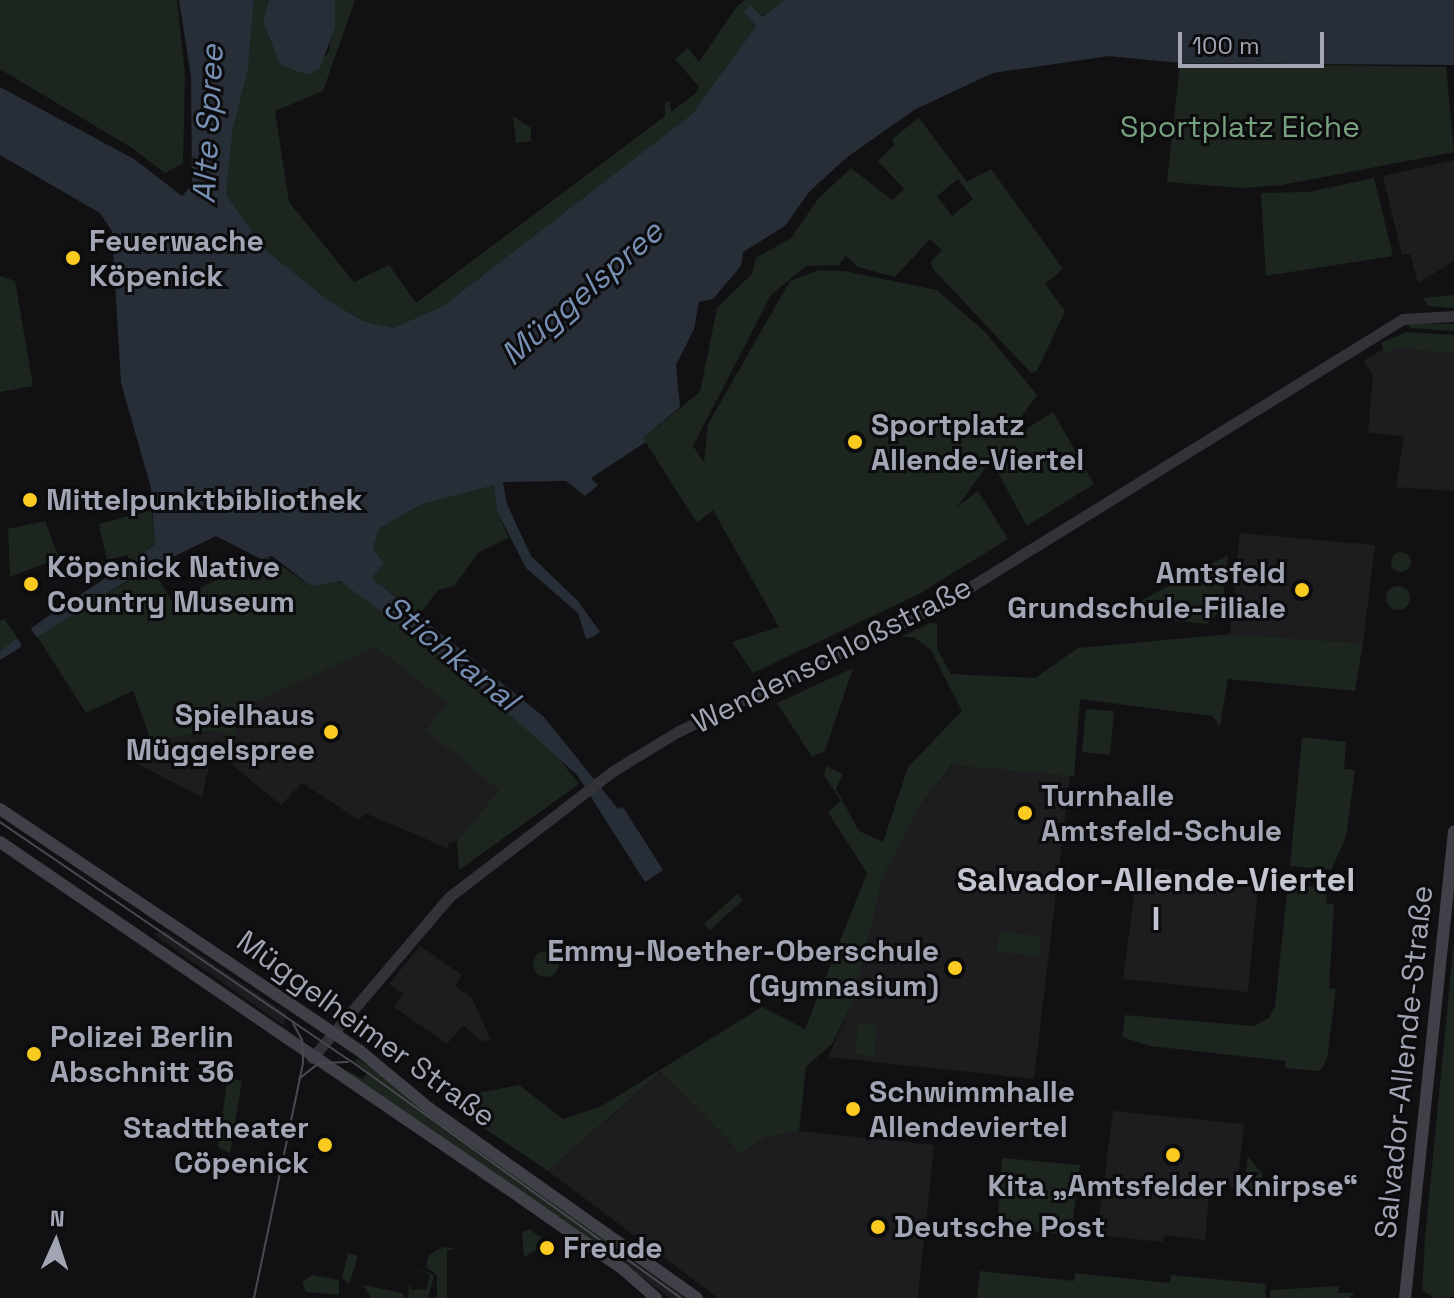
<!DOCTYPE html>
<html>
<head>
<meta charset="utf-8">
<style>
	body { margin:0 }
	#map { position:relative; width:1454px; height:1298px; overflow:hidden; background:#111113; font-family:"Space Grotesk",sans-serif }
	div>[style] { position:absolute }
	.built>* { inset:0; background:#1d1d20 }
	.green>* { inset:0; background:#1d251f }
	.round { border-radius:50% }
	.water>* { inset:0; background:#272e37 }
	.pier>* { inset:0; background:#111113 }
	.tertiary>* { height:11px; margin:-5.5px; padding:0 5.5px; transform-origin:5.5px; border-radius:5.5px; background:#323238 }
	.secondary>* { height:12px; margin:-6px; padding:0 6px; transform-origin:6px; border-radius:6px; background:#404148 }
	.tram>* { height:2px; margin:-1px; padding:0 1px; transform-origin:1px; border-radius:1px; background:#494a51 }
	.dots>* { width:22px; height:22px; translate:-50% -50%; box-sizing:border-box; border:4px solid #0c0c0e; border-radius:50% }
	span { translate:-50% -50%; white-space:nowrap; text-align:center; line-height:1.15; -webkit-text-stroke:6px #0c0c0e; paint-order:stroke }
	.park-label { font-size:30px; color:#77a07e }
	.poi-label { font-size:30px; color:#a1a5b4; font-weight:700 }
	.left { translate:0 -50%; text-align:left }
	.right { translate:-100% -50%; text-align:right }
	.street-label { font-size:30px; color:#a1a5b4 }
	.water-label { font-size:32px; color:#768fb2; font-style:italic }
	.quarter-label { font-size:34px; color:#c3c5d0; font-weight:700 }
	.north { position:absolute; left:16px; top:1202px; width:80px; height:80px; -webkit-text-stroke:6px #0c0c0e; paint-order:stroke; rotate:3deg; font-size:22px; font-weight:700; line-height:32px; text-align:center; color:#a1a5b4 }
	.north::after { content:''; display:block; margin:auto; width:28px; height:36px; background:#a1a5b4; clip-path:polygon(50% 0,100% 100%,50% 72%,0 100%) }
	.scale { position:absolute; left:1178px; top:32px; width:146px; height:36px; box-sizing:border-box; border:4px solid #a1a5b4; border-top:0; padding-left:10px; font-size:24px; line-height:28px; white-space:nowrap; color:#a1a5b4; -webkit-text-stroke:6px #0c0c0e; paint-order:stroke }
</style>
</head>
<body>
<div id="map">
	<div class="built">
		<div style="clip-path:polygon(1454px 160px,1454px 261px,1418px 283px,1410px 254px,1402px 255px,1383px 176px)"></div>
		<div style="clip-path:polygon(1397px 341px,1454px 342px,1454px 491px,1396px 487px,1404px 436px,1368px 433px,1373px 375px,1363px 361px)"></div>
		<div style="clip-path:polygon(1240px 533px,1375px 545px,1363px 643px,1230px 634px)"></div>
		<div style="clip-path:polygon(375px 647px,448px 703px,499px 790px,457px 841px,448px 843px,449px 849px,365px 813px,359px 820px,302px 783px,281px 805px,213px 749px,202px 797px,124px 757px,151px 741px,216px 731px,238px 734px,230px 715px)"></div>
		<div style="clip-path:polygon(953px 765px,1070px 775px,1034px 1079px,828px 1057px,853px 1002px,883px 877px,922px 803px)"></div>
		<div style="clip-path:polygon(1138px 867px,1259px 880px,1248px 992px,1123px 979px)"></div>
		<div style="clip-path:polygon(165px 931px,287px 1014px,283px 1025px,153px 934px)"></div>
		<div style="clip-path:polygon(420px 946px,462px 975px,455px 986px,472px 998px,491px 1040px,481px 1041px,463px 1025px,447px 1044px,394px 1007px,403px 994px,389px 984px)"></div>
		<div style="clip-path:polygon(662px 1072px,741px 1154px,765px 1137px,799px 1131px,934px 1145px,918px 1298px,718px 1298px,548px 1171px)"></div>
		<div style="clip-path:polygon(1113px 1111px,1244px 1124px,1237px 1188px,1210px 1186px,1205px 1240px,1165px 1235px,1162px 1242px,1097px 1235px)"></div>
		<div style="clip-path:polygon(611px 1241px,674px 1287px,685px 1298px,670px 1298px,605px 1250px)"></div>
	</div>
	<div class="green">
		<div style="clip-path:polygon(0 0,177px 0,185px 75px,183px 163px,165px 173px,132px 148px,0 69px)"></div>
		<div style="clip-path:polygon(254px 0,269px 0,263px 23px,280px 65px,307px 75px,329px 52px,335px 0,355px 0,323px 91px,275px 111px,289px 202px,354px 282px,389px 265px,416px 303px,665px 116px,665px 103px,669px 101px,671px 112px,696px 93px,699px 87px,675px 59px,688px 48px,699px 62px,737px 6px,745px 0,784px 0,761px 17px,744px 10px,756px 26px,692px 114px,443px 306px,393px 328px,363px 321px,328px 300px,267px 251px,226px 195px,233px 129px,248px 69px)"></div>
		<div style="clip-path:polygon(1180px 63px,1446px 67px,1454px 152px,1282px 185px,1241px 188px,1167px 182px)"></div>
		<div style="clip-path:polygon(513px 116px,531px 128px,531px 141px,516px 143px)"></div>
		<div style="clip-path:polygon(evenodd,919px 118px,967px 182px,991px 169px,1063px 269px,1045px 284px,1065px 311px,1037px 371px,1031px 373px,933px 269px,931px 262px,942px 250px,930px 239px,895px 277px,858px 267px,846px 256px,839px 265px,806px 266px,771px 295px,693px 446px,704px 462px,708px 424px,790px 281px,819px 270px,844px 271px,937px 290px,985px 332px,1037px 395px,1017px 423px,1023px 431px,1053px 412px,1094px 484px,1027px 526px,991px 460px,957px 507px,978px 491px,1008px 539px,919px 594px,753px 673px,732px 642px,779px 627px,713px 510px,697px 523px,643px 438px,700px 392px,717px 308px,752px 274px,756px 258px,791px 238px,818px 199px,851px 168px,892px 200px,904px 189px,878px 161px,894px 145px,892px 139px,919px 118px,958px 179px,973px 199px,952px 216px,937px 196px,958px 179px)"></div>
		<div style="clip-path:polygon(1374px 178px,1393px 256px,1266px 276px,1261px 193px,1309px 192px)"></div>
		<div style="clip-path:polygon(0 276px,15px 281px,33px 386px,0 392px)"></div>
		<div style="clip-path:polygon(1454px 295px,1454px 308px,1428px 306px,1423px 298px)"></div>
		<div style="clip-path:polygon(1409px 324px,1454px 324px,1454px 331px,1410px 328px)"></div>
		<div style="clip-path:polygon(1406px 332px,1454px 335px,1454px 353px,1391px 348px,1390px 354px,1384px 352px,1381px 343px)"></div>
		<div style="clip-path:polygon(495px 484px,497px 511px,509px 538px,479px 552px,454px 586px,438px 590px,419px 615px,372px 578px,384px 563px,373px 548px,380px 528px,422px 504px)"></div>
		<div style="clip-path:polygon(152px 510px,155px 545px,130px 561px,127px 555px,107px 560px,99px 524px)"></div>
		<div style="clip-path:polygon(45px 521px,59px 558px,10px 577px,8px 529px)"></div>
		<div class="round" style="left:1391px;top:552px;width:20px;height:20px"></div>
		<div style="clip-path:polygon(1228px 555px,1222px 609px,1207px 624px,1140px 617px,1142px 600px)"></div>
		<div style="clip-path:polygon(267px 556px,311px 586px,333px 580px,345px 584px,465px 674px,549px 746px,579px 784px,459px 870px,457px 841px,499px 790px,426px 730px,447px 703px,375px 647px,230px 715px,238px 734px,234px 737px,215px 731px,151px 741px,133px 691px,86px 713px,37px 636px,151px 567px,172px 601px)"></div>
		<div class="round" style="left:1386px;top:586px;width:24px;height:24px"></div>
		<div style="clip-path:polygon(4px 619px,19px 639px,0 651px,0 621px)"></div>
		<div style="clip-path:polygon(930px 623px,937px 623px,937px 649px,951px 674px,1035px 678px,1078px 648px,1230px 634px,1363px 643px,1355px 691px,1228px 679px,1220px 726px,1212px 716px,1080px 699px,1074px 776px,952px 765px,922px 803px,883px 877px,853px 1002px,832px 1044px,806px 1067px,799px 1131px,765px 1137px,741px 1154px,661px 1072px,548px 1171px,460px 1112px,448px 1099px,519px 1085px,563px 1119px,600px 1107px,762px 1007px,805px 1029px,867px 873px,828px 812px,841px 801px,824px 775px,826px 766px,843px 774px,836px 789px,859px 831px,883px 842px,908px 767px,962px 711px,931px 650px,914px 637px,901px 637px)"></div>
		<div style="clip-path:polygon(853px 668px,825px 751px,812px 757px,777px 703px)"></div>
		<div style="clip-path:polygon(1086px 709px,1114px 711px,1110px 755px,1082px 752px)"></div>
		<div style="clip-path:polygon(1302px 737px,1346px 742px,1344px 769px,1355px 770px,1346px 837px,1331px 870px,1290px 866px)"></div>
		<div style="clip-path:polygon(1288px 884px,1327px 888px,1326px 903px,1334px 904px,1329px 988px,1336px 989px,1327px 1059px,1320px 1071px,1285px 1068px,1285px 1061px,1150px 1046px,1122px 1037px,1125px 1015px,1253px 1026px,1269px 1018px,1275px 1006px)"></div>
		<div style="clip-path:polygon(737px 894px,743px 900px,710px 930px,704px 924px)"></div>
		<div style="clip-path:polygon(999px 932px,1041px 936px,1039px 956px,997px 952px)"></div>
		<div style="clip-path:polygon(1454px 941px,1454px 1297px,1435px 1298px,1422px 1291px,1425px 1238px)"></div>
		<div class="round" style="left:533px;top:951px;width:26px;height:26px"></div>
		<div style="clip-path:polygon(858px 1023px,877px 1025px,874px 1056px,855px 1054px)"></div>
		<div style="clip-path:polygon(357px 1058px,611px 1241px,605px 1250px,346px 1075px,349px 1071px,363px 1079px,368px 1072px,355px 1062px)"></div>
		<div style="clip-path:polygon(233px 1079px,242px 1081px,230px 1153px,218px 1147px,227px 1082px)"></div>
		<div style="clip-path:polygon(1248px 1156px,1262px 1174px,1261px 1191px,1244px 1190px)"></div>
		<div style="clip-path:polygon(1002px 1158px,1080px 1165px,1071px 1235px,997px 1228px)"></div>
		<div style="clip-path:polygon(529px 1229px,549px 1243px,524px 1257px,522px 1232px)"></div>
		<div style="clip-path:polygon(442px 1247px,457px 1249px,447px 1250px,447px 1298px,432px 1298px,437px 1296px,437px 1275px,426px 1267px,428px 1256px)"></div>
		<div style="clip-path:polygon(348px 1253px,358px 1256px,349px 1285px,342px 1278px)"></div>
		<div style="clip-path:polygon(415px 1269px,431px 1273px,434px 1276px,428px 1298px,408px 1298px,409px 1284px,411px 1290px,427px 1289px,430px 1274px)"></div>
		<div style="clip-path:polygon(980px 1271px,1074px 1281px,1075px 1273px,1170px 1283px,1171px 1275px,1266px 1284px,1265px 1298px,977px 1298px)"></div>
		<div style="clip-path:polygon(312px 1275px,339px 1280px,339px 1295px,306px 1292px,302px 1282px)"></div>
		<div style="clip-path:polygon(363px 1285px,402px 1293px,405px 1298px,371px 1298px)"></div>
		<div style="clip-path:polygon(1339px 1286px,1338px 1293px,1355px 1293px,1349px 1298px,1270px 1298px,1270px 1290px)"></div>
	</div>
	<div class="water">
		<div style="clip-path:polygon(179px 0,254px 0,248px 69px,233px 129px,226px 195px,267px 251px,328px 300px,363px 321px,393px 328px,443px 306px,692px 114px,756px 26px,744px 11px,751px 5px,762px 17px,784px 0,1454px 0,1454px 65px,1180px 63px,1109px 56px,993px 73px,914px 110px,846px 158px,809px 192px,785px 226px,743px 252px,741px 266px,713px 299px,699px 302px,694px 329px,676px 365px,680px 407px,643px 438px,646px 442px,591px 478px,598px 485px,585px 496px,566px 481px,503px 482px,507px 504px,531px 556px,578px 601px,600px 632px,593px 637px,586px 639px,578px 613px,526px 568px,497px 511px,494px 485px,422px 504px,380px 528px,373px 548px,384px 563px,372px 578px,544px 717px,618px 809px,623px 807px,663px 870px,645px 882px,577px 775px,465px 674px,340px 581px,311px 586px,272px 556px,261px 559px,216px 536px,138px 574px,0 660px,0 651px,44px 619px,155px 545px,151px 488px,121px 383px,112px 231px,100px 213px,0 155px,0 87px,134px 159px,182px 196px,192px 185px,191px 77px)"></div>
		<div style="clip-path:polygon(269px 0,335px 0,335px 27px,320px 68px,307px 75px,280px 65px,263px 22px)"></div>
	</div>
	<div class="pier">
		<div style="clip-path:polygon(30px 627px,38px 640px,24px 649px,16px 636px)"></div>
	</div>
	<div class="tertiary">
		<div style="left:312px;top:1058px;width:211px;rotate:-49.6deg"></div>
		<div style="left:449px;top:897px;width:207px;rotate:-37.5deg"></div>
		<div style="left:613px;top:771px;width:75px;rotate:-31.4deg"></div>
		<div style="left:677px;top:732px;width:302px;rotate:-25.9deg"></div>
		<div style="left:949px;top:600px;width:534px;rotate:-31.76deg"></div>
		<div style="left:1403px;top:319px;width:51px;rotate:-3.4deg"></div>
	</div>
	<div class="secondary">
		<div style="left:0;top:809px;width:432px;rotate:33.9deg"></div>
		<div style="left:359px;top:1050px;width:92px;rotate:39.7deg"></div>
		<div style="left:430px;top:1109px;width:327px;rotate:35.3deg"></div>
		<div style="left:0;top:842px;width:630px;rotate:34.32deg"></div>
		<div style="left:520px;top:1197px;width:126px;rotate:35deg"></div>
		<div style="left:623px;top:1269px;width:44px;rotate:41.3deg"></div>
		<div style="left:1405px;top:1298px;width:469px;rotate:-84deg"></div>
	</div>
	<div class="tram">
		<div style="left:0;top:822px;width:425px;rotate:34.3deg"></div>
		<div style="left:351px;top:1061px;width:406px;rotate:35.7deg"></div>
		<div style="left:299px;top:1079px;width:26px;rotate:-39deg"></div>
		<div style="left:319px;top:1063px;width:29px;rotate:-2deg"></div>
		<div style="left:254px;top:1298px;width:240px;rotate:-78.2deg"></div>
		<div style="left:303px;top:1063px;width:23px;rotate:-92deg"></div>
		<div style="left:302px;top:1040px;width:19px;rotate:-118deg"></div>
	</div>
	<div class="dots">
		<div style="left:73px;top:258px;background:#fbca21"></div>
		<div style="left:855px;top:442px;background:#fbca21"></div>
		<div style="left:30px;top:500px;background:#fbca21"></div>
		<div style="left:31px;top:584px;background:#fbca21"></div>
		<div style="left:1302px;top:590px;background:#fbca21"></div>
		<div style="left:331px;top:732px;background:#fbca21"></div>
		<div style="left:1025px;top:813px;background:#fbca21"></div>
		<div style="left:955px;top:968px;background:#fbca21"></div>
		<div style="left:34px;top:1054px;background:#fbca21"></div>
		<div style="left:853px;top:1109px;background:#fbca21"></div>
		<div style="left:325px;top:1145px;background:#fbca21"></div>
		<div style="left:1173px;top:1155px;background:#fbca21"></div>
		<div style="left:878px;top:1227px;background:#fbca21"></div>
		<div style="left:547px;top:1248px;background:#fbca21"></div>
	</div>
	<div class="park-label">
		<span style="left:1240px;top:127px">Sportplatz Eiche</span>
	</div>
	<div class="poi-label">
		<span class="left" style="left:89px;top:258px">Feuerwache<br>Köpenick</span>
		<span class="left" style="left:871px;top:442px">Sportplatz<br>Allende-Viertel</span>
		<span class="left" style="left:46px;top:500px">Mittelpunktbibliothek</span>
		<span class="left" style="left:47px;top:584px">Köpenick Native<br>Country Museum</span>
		<span class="right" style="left:1286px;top:590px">Amtsfeld<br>Grundschule-Filiale</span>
		<span class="right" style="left:315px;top:732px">Spielhaus<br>Müggelspree</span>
		<span class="left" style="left:1041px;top:813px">Turnhalle<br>Amtsfeld-Schule</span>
		<span class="right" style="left:939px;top:968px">Emmy-Noether-Oberschule<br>(Gymnasium)</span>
		<span class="left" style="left:50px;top:1054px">Polizei Berlin<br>Abschnitt 36</span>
		<span class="left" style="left:869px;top:1109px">Schwimmhalle<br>Allendeviertel</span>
		<span class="right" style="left:309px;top:1145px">Stadttheater<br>Cöpenick</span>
		<span style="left:1173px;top:1186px">Kita „Amtsfelder Knirpse“</span>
		<span class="left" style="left:894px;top:1227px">Deutsche Post</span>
		<span class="left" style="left:563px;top:1248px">Freude</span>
	</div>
	<div class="street-label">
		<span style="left:832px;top:655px;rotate:-27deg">Wendenschloßstraße</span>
		<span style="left:366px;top:1029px;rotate:36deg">Müggelheimer Straße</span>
		<span style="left:1404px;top:1062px;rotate:-84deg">Salvador-Allende-Straße</span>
	</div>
	<div class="water-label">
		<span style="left:208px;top:124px;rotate:-87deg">Alte Spree</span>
		<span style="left:582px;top:293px;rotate:-41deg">Müggelspree</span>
		<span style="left:451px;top:653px;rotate:39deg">Stichkanal</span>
	</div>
	<div class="quarter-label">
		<span style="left:1156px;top:899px">Salvador-Allende-Viertel<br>I</span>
	</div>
	<div class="north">N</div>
	<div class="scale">100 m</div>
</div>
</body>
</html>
